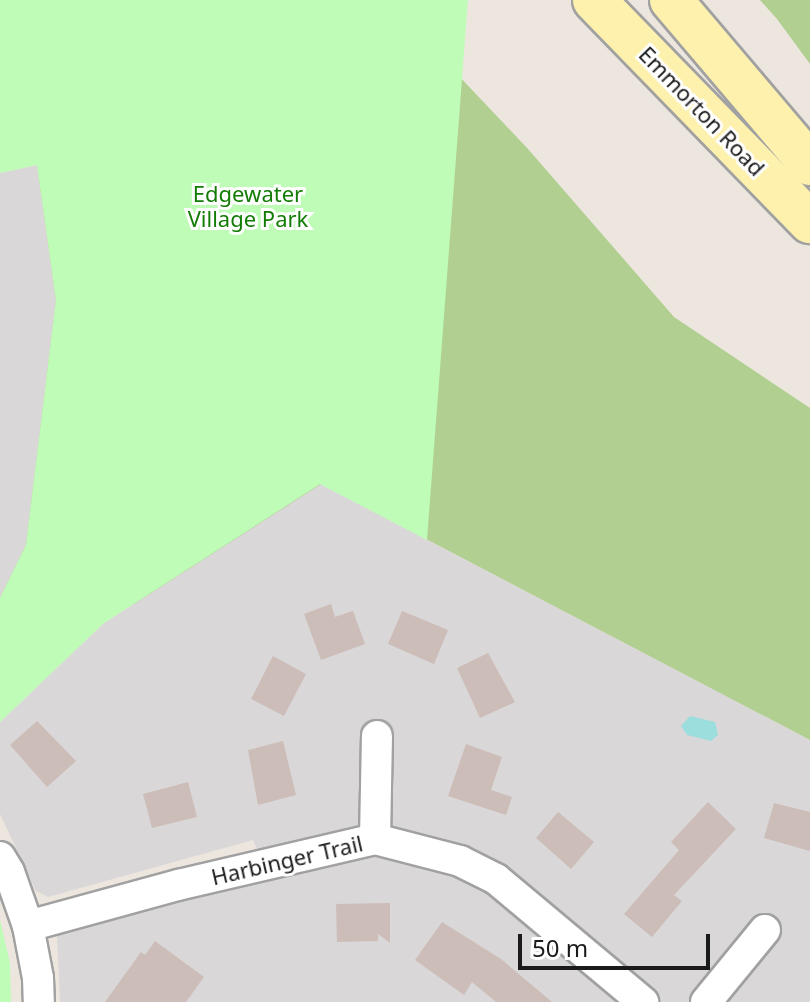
<!DOCTYPE html>
<html>
<head>
<meta charset="utf-8">
<style>
	body { margin:0 }
	#map { position:relative; width:810px; height:1002px; overflow:hidden; background:#ede6df; font-family:"Noto Sans",sans-serif }
	div>[style] { position:absolute }
	.residential>* { inset:0; background:#d9d7d8 }
	.forest>* { inset:0; background:#b0cf91 }
	.park>* { inset:0; background:#bffcb7 }
	.water>* { inset:0; background:#9cddde }
	.building>* { inset:0; background:#cdbdb8 }
	.roads { filter:drop-shadow(2px 0 #a1a1a1) drop-shadow(-2px 0 #a1a1a1) drop-shadow(0 2px #a1a1a1) drop-shadow(0 -2px #a1a1a1) }
	.minor>* { height:30px; margin:-15px; padding:0 15px; transform-origin:15px; border-radius:15px; background:#fff }
	.secondary>* { height:42px; margin:-21px; padding:0 21px; transform-origin:21px; border-radius:21px; background:#fdf1ad }
	span { translate:-50% -50%; white-space:nowrap; text-align:center; line-height:1.15; -webkit-text-stroke:6px #fff; paint-order:stroke }
	.street-label { font-size:22px; color:#1a1a1a }
	.park-label { font-size:22px; color:#127c04 }
	.scale { position:absolute; left:518px; top:934px; width:192px; height:36px; box-sizing:border-box; border:4px solid #1a1a1a; border-top:0; padding-left:10px; font-size:24px; line-height:28px; white-space:nowrap; color:#1a1a1a; -webkit-text-stroke:6px #fff; paint-order:stroke }
</style>
</head>
<body>
<div id="map">
	<div class="residential">
		<div style="clip-path:polygon(37px 165px,56px 300px,26px 545px,0 598px,0 173px)"></div>
		<div style="clip-path:polygon(320px 484px,810px 740px,810px 1002px,60px 1002px,57px 935px,270px 878px,253px 840px,48px 897px,36px 891px,0 814px,0 722px,104px 623px)"></div>
	</div>
	<div class="forest">
		<div style="clip-path:polygon(387px 0,528px 149px,674px 317px,810px 408px,810px 740px,321px 484px,134px 604px,0 598px,26px 545px,56px 300px,37px 165px)"></div>
		<div style="clip-path:polygon(760px 0,810px 0,810px 64px,777px 19px)"></div>
	</div>
	<div class="park">
		<div style="clip-path:polygon(0 0,468px 0,427px 540px,320px 484px,104px 623px,0 722px,0 598px,26px 545px,56px 300px,37px 165px,0 173px)"></div>
		<div style="clip-path:polygon(0 920px,10px 963px,11px 1002px,0 1002px)"></div>
	</div>
	<div class="water">
		<div style="clip-path:polygon(690px 716px,715px 722px,718px 735px,711px 741px,687px 735px,681px 726px)"></div>
	</div>
	<div class="building">
		<div style="clip-path:polygon(331px 604px,335px 617px,353px 611px,365px 644px,321px 660px,304px 614px)"></div>
		<div style="clip-path:polygon(402px 611px,448px 630px,434px 664px,388px 644px)"></div>
		<div style="clip-path:polygon(488px 653px,515px 702px,480px 718px,457px 668px)"></div>
		<div style="clip-path:polygon(273px 656px,306px 674px,284px 716px,251px 699px)"></div>
		<div style="clip-path:polygon(37px 721px,76px 761px,47px 787px,10px 745px)"></div>
		<div style="clip-path:polygon(283px 741px,296px 795px,258px 805px,248px 750px)"></div>
		<div style="clip-path:polygon(466px 744px,502px 757px,491px 790px,512px 797px,506px 815px,448px 796px)"></div>
		<div style="clip-path:polygon(188px 782px,197px 817px,152px 828px,143px 794px)"></div>
		<div style="clip-path:polygon(708px 802px,736px 829px,674px 895px,682px 901px,652px 937px,624px 914px,679px 850px,671px 842px)"></div>
		<div style="clip-path:polygon(774px 803px,810px 812px,810px 851px,764px 838px)"></div>
		<div style="clip-path:polygon(558px 812px,594px 842px,571px 869px,536px 838px)"></div>
		<div style="clip-path:polygon(390px 903px,390px 943px,378px 934px,378px 941px,337px 942px,336px 904px)"></div>
		<div style="clip-path:polygon(442px 922px,501px 959px,552px 1002px,496px 1002px,472px 982px,464px 995px,415px 960px)"></div>
		<div style="clip-path:polygon(155px 941px,204px 977px,186px 1002px,105px 1002px,141px 952px,145px 955px)"></div>
	</div>
	<div class="roads">
		<div class="minor">
			<div style="left:375px;top:839px;width:103px;rotate:-88.9deg"></div>
			<div style="left:0;top:857px;width:17px;rotate:59deg"></div>
			<div style="left:9px;top:872px;width:57px;rotate:70.6deg"></div>
			<div style="left:28px;top:926px;width:53px;rotate:79.1deg"></div>
			<div style="left:38px;top:978px;width:24px;rotate:88deg"></div>
			<div style="left:28px;top:926px;width:156px;rotate:-15.3deg"></div>
			<div style="left:178px;top:885px;width:202px;rotate:-13.1deg"></div>
			<div style="left:375px;top:839px;width:88px;rotate:14.5deg"></div>
			<div style="left:460px;top:861px;width:40px;rotate:26.6deg"></div>
			<div style="left:496px;top:879px;width:192px;rotate:39.9deg"></div>
			<div style="left:706px;top:1002px;width:93px;rotate:-50.7deg"></div>
		</div>
		<div class="secondary">
			<div style="left:594px;top:0;width:310px;rotate:45.8deg"></div>
			<div style="left:671px;top:0;width:215px;rotate:49.7deg"></div>
		</div>
	</div>
	<div class="street-label">
		<span style="left:702px;top:111px;rotate:46deg">Emmorton Road</span>
		<span style="left:287px;top:860px;rotate:-13deg">Harbinger Trail</span>
	</div>
	<div class="park-label">
		<span style="left:248px;top:206px">Edgewater<br>Village Park</span>
	</div>
	<div class="scale">50 m</div>
</div>
</body>
</html>
